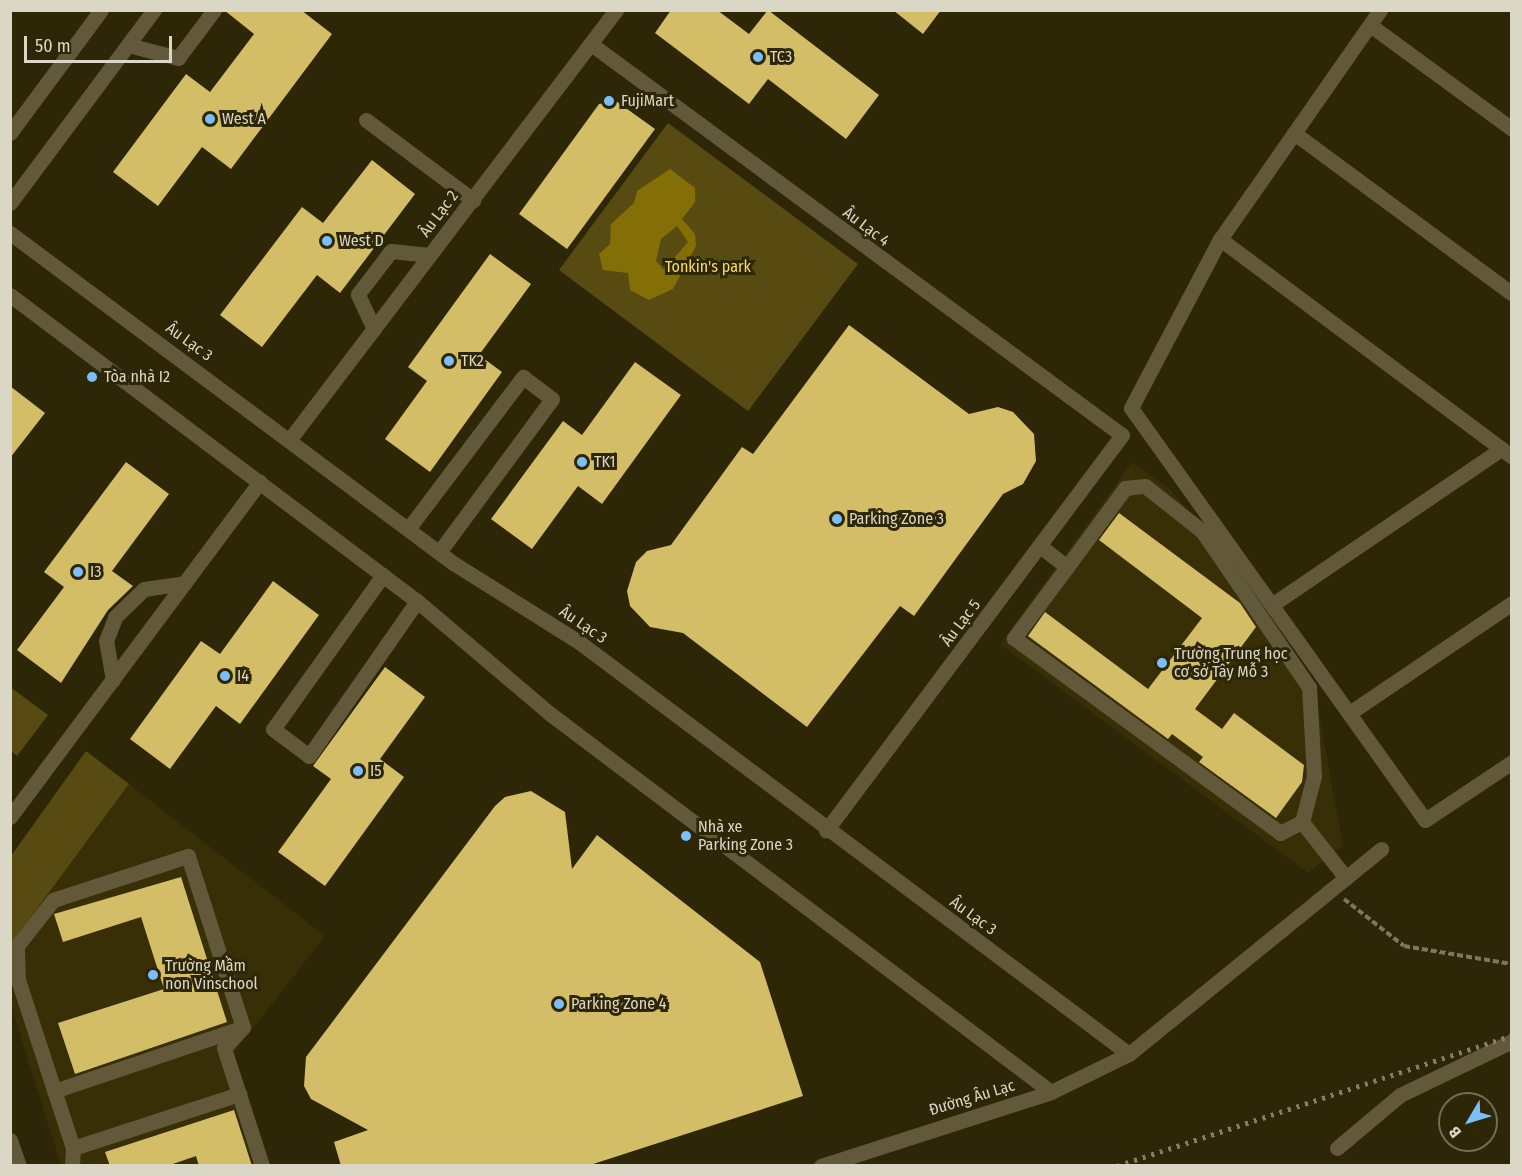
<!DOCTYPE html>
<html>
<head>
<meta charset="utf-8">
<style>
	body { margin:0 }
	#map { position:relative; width:1522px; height:1176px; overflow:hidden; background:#2d2607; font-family:"Fira Sans Condensed",sans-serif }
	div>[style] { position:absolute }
	.built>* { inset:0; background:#382f07 }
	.green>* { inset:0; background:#584b12 }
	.water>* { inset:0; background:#846f06 }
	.building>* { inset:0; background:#d3bd67 }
	.path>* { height:4px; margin-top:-2px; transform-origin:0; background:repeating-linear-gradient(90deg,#7c775e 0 6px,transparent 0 9px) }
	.minor>* { height:15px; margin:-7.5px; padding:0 7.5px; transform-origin:7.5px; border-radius:7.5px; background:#615939 }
	.rail>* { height:4.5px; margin-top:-2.25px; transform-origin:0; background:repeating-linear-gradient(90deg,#837d65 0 3px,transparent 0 9px) }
	.dots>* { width:16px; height:16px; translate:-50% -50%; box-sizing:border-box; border:3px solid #2d2607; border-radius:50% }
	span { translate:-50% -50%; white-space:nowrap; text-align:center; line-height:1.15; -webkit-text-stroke:6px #2d2607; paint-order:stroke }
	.poi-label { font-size:16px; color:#dbd7c6 }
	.left { translate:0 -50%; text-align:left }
	.street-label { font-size:16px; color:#dbd7c6 }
	.park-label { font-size:16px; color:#f9dc66 }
	.frame { position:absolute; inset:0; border:12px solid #dbd7c6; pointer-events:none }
	.north { position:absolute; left:1438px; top:1092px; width:60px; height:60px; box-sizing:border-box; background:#2d2607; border:2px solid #736d53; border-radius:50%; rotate:232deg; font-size:16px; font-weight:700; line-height:24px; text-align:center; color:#dbd7c6 }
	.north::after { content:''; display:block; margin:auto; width:21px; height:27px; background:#7bbef8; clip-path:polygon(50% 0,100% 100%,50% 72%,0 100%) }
	.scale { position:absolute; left:24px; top:36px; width:148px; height:27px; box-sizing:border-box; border:3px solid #dbd7c6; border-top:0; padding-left:8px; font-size:18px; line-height:21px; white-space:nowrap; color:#dbd7c6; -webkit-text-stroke:4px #2d2607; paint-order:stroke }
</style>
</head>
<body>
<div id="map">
	<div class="built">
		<div style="clip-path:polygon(1132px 462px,1170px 489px,1203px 529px,1313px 682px,1343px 845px,1308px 873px,1000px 644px)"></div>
		<div style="clip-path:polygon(129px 784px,325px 936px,233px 1054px,271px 1165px,61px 1165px,11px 1006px,11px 944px)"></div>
	</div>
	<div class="green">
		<div style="clip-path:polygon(668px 123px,858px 264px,748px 411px,559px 270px)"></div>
		<div style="clip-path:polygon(10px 687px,48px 715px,17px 756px,11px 751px)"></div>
		<div style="clip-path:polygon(86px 751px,129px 784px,11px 944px,11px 856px)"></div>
	</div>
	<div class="water">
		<div style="clip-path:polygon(evenodd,670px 169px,695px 188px,695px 202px,682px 219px,695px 234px,696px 246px,673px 289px,649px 300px,630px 290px,628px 273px,603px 270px,599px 254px,610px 244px,611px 224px,634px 203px,637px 191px,670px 169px,677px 226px,688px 242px,664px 270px,656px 261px,661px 239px,677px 226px)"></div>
	</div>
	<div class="building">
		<div style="clip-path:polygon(224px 10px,301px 10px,332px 34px,231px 169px,202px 147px,158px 206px,113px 172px,186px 74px,210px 92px,254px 34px)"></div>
		<div style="clip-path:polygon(671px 10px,717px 10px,749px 34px,768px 10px,879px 95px,846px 139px,768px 79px,749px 104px,655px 33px)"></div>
		<div style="clip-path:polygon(893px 10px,941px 10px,923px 34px)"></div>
		<div style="clip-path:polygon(616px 101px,655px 129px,567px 249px,519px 214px,599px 104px)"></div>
		<div style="clip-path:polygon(372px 160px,415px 194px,340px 293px,317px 275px,262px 347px,220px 315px,302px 207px,323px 223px)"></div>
		<div style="clip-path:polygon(490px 254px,531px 284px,479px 355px,502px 372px,430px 472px,385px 439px,427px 381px,408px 367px)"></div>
		<div style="clip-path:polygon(849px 325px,969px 414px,998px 407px,1013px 412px,1034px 434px,1036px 461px,1023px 484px,1003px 494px,914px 616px,900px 606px,807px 727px,683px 633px,650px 627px,630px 606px,627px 591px,636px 562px,647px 551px,671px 545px,742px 447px,753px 454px)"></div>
		<div style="clip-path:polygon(635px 362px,681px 395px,602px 504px,578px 486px,532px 549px,491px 519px,563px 421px,582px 435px)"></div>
		<div style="clip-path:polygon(10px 386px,45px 413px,10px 458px)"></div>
		<div style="clip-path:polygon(126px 462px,169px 494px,112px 571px,133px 586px,108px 610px,61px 683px,17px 650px,64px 587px,44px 572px)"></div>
		<div style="clip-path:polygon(1119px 513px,1240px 603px,1256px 627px,1195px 709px,1222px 729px,1234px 713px,1304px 765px,1302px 782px,1276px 818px,1199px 762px,1203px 757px,1172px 734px,1168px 739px,1028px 636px,1045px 612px,1148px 689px,1202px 618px,1099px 540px)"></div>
		<div style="clip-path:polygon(273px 581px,319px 615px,240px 724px,216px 706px,170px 769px,130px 739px,201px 641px,220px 654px)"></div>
		<div style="clip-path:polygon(385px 667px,425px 697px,380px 759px,404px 777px,325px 886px,278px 852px,331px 779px,313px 766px)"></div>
		<div style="clip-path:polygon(531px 791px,565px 812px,572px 869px,597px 835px,760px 962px,803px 1096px,587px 1166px,341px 1166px,334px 1142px,368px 1130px,311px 1099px,304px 1086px,306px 1057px,495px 806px,505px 797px)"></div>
		<div style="clip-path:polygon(181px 877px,227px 1022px,75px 1074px,58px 1023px,164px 989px,141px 917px,63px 942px,54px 914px)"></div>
		<div style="clip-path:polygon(234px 1110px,252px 1166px,199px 1166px,196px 1156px,167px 1166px,110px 1166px,105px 1152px)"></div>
	</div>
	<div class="path">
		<div style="left:1344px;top:899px;width:76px;rotate:38.1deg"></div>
		<div style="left:1404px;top:946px;width:109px;rotate:9.5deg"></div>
	</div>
	<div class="minor">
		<div style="left:1380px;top:10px;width:279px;rotate:124.9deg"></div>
		<div style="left:1220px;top:239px;width:191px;rotate:117.8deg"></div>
		<div style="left:1131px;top:408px;width:506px;rotate:54.49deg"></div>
		<div style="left:1425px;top:820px;width:105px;rotate:-33.7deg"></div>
		<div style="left:1370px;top:25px;width:176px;rotate:36.2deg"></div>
		<div style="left:591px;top:44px;width:659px;rotate:36.37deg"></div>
		<div style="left:1122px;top:435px;width:494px;rotate:126.8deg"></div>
		<div style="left:128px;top:45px;width:52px;rotate:14.6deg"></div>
		<div style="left:178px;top:58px;width:60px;rotate:-53.1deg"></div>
		<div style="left:366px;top:120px;width:134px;rotate:36.8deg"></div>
		<div style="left:10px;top:133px;width:153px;rotate:-53.5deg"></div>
		<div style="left:1294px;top:133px;width:271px;rotate:36.4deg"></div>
		<div style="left:10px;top:203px;width:241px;rotate:-53.3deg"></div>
		<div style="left:10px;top:233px;width:552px;rotate:36.68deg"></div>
		<div style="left:453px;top:563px;width:149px;rotate:32.1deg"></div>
		<div style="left:579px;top:642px;width:687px;rotate:36.84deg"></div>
		<div style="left:1220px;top:239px;width:364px;rotate:36.7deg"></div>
		<div style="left:10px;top:295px;width:509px;rotate:36.94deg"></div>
		<div style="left:417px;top:601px;width:173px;rotate:40.3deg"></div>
		<div style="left:549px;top:713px;width:629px;rotate:37.05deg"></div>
		<div style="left:374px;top:329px;width:38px;rotate:-115deg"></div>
		<div style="left:358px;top:294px;width:54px;rotate:-52.5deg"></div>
		<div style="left:391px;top:251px;width:39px;rotate:6deg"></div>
		<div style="left:290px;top:439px;width:539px;rotate:-52.77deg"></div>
		<div style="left:408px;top:529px;width:191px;rotate:-52.9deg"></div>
		<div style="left:523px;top:377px;width:36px;rotate:37deg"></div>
		<div style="left:552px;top:399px;width:190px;rotate:126.4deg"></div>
		<div style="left:1040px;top:546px;width:34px;rotate:38deg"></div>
		<div style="left:1067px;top:567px;width:98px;rotate:-53.7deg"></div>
		<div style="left:1125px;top:488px;width:20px;rotate:-6deg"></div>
		<div style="left:1145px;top:486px;width:73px;rotate:38.3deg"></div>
		<div style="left:1202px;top:531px;width:189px;rotate:55.6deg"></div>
		<div style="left:1309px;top:687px;width:89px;rotate:86.8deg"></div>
		<div style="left:1314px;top:776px;width:48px;rotate:104.6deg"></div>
		<div style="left:1302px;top:822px;width:71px;rotate:51.8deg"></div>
		<div style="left:1067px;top:567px;width:89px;rotate:126.7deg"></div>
		<div style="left:1014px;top:638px;width:330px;rotate:36.2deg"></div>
		<div style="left:1280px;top:833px;width:25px;rotate:-27deg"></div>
		<div style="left:383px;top:575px;width:189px;rotate:125.5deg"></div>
		<div style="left:273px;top:729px;width:45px;rotate:36.9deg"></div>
		<div style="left:309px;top:756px;width:189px;rotate:-55.1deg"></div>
		<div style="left:1273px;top:604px;width:276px;rotate:-34.2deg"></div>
		<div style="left:113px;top:680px;width:40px;rotate:-100deg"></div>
		<div style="left:106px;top:641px;width:26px;rotate:-69deg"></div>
		<div style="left:115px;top:617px;width:40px;rotate:-44deg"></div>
		<div style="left:144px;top:589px;width:41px;rotate:-8.3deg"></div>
		<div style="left:1351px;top:712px;width:194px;rotate:-34.1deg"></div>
		<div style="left:10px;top:817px;width:418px;rotate:-53.3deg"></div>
		<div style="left:54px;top:1091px;width:197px;rotate:-18.6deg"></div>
		<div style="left:10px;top:1140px;width:28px;rotate:71deg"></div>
		<div style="left:73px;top:1148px;width:175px;rotate:-18deg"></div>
		<div style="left:1337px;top:1148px;width:82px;rotate:-40.1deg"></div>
		<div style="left:1400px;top:1095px;width:124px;rotate:-25.7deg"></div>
		<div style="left:72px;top:1166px;width:18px;rotate:-87deg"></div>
		<div style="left:73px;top:1148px;width:177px;rotate:-108.1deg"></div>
		<div style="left:18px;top:980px;width:34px;rotate:-92deg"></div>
		<div style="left:17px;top:946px;width:58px;rotate:-52deg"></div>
		<div style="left:53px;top:900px;width:142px;rotate:-18.1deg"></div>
		<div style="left:188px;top:856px;width:180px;rotate:72.2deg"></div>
		<div style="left:243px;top:1027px;width:28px;rotate:132deg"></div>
		<div style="left:224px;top:1048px;width:124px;rotate:72.1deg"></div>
		<div style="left:821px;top:1166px;width:242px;rotate:-17.8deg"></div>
		<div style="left:1051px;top:1092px;width:87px;rotate:-26deg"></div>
		<div style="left:1129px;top:1054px;width:325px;rotate:-39.1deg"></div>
	</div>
	<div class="rail">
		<div style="left:1117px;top:1166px;width:416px;rotate:-18.3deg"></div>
	</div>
	<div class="dots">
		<div style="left:758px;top:57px;background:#7bbef8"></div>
		<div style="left:609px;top:101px;background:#7bbef8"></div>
		<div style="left:210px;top:119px;background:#7bbef8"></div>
		<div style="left:327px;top:241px;background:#7bbef8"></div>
		<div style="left:449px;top:361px;background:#7bbef8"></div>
		<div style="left:92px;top:377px;background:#7bbef8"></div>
		<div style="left:582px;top:462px;background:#7bbef8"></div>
		<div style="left:837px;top:519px;background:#7bbef8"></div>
		<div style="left:78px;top:572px;background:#7bbef8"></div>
		<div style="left:1162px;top:663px;background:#7bbef8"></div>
		<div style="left:225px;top:676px;background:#7bbef8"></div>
		<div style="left:358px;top:771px;background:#7bbef8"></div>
		<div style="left:686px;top:836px;background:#7bbef8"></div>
		<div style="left:153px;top:975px;background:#7bbef8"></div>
		<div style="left:559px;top:1004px;background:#7bbef8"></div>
	</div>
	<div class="poi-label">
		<span class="left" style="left:770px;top:57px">TC3</span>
		<span class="left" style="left:621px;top:101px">FujiMart</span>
		<span class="left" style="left:222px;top:119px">West A</span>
		<span class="left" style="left:339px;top:241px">West D</span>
		<span class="left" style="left:461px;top:361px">TK2</span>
		<span class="left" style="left:104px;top:377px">Tòa nhà I2</span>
		<span class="left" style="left:594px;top:462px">TK1</span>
		<span class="left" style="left:849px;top:519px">Parking Zone 3</span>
		<span class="left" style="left:90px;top:572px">I3</span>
		<span class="left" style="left:1174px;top:663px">Trường Trung học<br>cơ sở Tây Mỗ 3</span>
		<span class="left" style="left:237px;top:676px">I4</span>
		<span class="left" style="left:370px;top:771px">I5</span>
		<span class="left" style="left:698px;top:836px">Nhà xe<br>Parking Zone 3</span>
		<span class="left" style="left:165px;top:975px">Trường Mầm<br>non Vinschool</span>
		<span class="left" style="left:571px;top:1004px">Parking Zone 4</span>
	</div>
	<div class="street-label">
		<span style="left:439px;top:214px;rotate:-53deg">Âu Lạc 2</span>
		<span style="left:866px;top:227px;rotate:37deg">Âu Lạc 4</span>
		<span style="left:189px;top:342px;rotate:36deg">Âu Lạc 3</span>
		<span style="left:961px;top:623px;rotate:-53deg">Âu Lạc 5</span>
		<span style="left:583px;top:625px;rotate:34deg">Âu Lạc 3</span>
		<span style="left:973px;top:916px;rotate:36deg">Âu Lạc 3</span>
		<span style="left:972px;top:1098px;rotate:-17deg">Đường Âu Lạc</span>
	</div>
	<div class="park-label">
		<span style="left:708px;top:267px">Tonkin's park</span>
	</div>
	<div class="frame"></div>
	<div class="north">B</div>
	<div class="scale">50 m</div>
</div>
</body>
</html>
